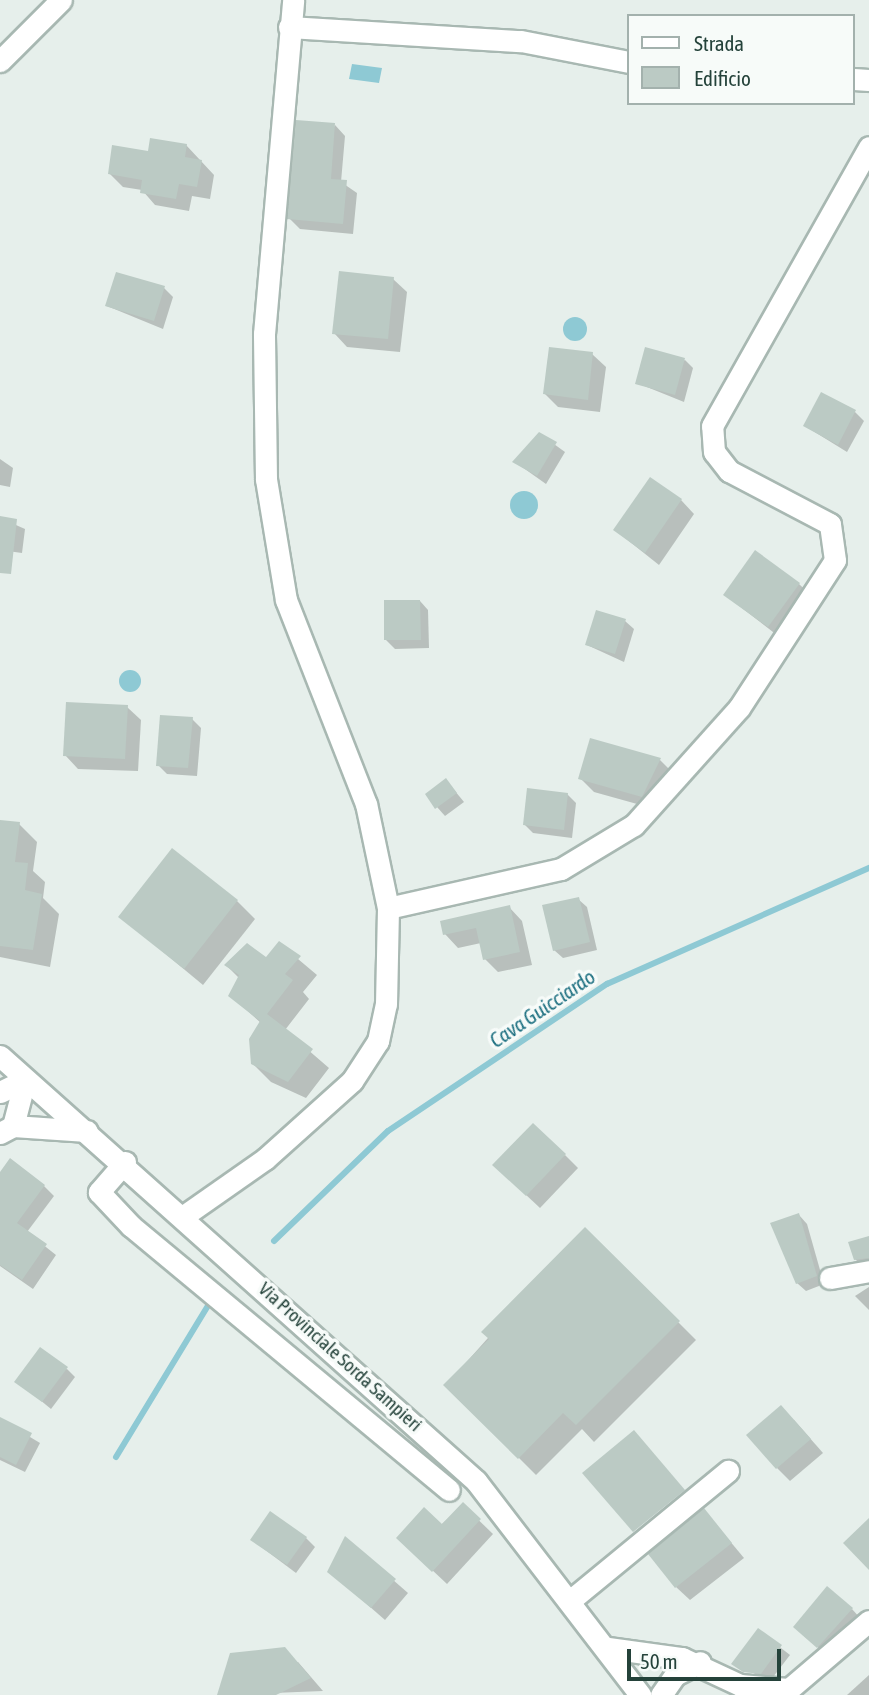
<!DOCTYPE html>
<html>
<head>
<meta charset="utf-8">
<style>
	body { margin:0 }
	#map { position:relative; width:869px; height:1695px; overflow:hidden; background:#e6efeb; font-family:"Asap Condensed",sans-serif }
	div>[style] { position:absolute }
	.water>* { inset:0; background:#8ec9d4 }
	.round { border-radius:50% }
	.shadow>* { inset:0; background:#0003 }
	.stream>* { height:6px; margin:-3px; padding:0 3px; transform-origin:3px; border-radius:3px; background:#8ec9d4 }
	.building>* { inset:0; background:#bbcac4 }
	.roads { filter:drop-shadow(2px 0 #a8b8b2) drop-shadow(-2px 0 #a8b8b2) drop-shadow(0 2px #a8b8b2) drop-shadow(0 -2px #a8b8b2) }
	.minor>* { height:21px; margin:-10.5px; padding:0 10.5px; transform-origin:10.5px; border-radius:10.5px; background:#fff }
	span { translate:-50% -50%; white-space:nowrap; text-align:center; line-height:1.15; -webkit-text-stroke:7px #f7fbf9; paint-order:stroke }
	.street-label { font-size:19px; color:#24423a }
	.water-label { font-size:21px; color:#1c6f80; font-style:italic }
	.legend { position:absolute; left:627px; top:14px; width:228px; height:91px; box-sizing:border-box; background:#f7fbf9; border:2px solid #a3b1ad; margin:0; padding:9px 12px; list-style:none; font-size:21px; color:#24423a }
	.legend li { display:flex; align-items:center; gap:14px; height:35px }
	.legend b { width:35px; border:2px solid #a3b1ad }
	.scale { position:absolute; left:627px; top:1649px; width:154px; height:32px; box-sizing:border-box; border:4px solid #24423a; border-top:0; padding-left:9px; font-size:21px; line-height:24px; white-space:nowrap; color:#24423a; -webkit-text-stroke:5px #f7fbf9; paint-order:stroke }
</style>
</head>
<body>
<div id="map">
	<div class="water">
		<div style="clip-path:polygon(352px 64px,382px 68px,379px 83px,349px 79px)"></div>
		<div class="round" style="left:563px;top:317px;width:24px;height:24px"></div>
		<div class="round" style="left:510px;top:491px;width:28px;height:28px"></div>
		<div class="round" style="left:119px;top:670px;width:22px;height:22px"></div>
	</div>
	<div class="shadow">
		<div style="clip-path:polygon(335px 125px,345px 136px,341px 182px,357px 193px,353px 234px,300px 229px,289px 218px)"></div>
		<div style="clip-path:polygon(186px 145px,214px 175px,210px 199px,192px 196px,189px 211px,155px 205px,142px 190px,123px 187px,110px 174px,150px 153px)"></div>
		<div style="clip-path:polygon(393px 279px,407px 292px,400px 352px,347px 347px,334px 333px)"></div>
		<div style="clip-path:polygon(164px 288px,173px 297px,163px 329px,107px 306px)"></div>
		<div style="clip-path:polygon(592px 354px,606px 367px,600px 412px,558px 407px,545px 394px)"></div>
		<div style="clip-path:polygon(685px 360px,693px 368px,684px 402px,637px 383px)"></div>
		<div style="clip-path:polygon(855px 412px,864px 421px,847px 452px,805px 426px)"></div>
		<div style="clip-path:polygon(540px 434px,565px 452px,546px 484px,515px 462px)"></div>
		<div style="clip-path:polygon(0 459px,13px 468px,10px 487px,0 485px)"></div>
		<div style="clip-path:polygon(681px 500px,694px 514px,659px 565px,615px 530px)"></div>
		<div style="clip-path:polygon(0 518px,25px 529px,22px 553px,0 550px)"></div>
		<div style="clip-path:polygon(799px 584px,813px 597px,782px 639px,725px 595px)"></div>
		<div style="clip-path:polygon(420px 601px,428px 610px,429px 648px,395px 649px,386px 640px)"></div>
		<div style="clip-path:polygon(625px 621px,634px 629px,624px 662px,587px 645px)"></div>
		<div style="clip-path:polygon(127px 707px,141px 720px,138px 771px,78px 769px,65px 755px)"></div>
		<div style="clip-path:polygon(192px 719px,201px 728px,197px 776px,167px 774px,158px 765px)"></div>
		<div style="clip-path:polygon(660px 760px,673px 773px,655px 809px,594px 792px,580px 778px)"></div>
		<div style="clip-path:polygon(446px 780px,464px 802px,445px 816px,437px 807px)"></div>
		<div style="clip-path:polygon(567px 794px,576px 803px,572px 838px,533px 833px,525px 825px)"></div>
		<div style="clip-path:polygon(0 821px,19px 824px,37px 842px,33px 871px,45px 882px,43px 898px,59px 914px,50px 967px,0 957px)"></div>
		<div style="clip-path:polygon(578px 899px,587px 907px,597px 950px,563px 958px,554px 950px)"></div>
		<div style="clip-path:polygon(237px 901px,255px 919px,203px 985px,121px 917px)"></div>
		<div style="clip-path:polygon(509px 907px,522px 921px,532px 965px,498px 972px,485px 959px,481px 943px,458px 948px,445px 934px)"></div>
		<div style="clip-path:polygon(279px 943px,317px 975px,303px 992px,309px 999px,285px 1030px,329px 1068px,306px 1098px,271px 1082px,253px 1064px,261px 1023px,230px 995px,239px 978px,226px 965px,266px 959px)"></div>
		<div style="clip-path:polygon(565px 1155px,578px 1168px,540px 1208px,508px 1178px)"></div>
		<div style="clip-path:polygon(0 1177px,44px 1186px,54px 1196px,27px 1232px,56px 1255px,33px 1289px,0 1266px)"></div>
		<div style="clip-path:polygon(799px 1215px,807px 1224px,824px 1284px,806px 1291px,797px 1283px)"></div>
		<div style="clip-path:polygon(585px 1229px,696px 1340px,594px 1442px,582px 1429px,536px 1475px,446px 1385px)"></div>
		<div style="clip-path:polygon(869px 1239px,869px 1268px,864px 1268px,855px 1259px)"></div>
		<div style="clip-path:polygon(869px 1287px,869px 1310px,855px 1296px)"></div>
		<div style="clip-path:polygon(67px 1369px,75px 1377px,51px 1409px,17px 1381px)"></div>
		<div style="clip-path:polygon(0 1419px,40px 1443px,25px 1472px,0 1460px)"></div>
		<div style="clip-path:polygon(794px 1420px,823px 1453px,790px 1481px,777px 1468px)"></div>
		<div style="clip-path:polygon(686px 1491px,697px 1504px,647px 1544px,635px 1532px)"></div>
		<div style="clip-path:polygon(463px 1505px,493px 1534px,447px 1584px,412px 1551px)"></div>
		<div style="clip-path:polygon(704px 1510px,744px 1558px,690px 1600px,676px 1587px)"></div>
		<div style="clip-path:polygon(306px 1538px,315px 1547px,296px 1573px,252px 1540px)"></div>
		<div style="clip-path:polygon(345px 1538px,408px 1593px,385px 1620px,329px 1571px)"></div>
		<div style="clip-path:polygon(852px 1609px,860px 1618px,827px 1655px,804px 1636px)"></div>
		<div style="clip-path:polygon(758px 1630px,790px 1655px,770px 1681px,734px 1664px)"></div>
		<div style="clip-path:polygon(298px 1662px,323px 1691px,219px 1695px)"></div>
		<div style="clip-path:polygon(869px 1675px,869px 1695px,847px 1695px)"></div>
	</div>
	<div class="stream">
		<div style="left:274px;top:1241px;width:158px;rotate:-44deg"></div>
		<div style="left:388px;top:1131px;width:264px;rotate:-33.9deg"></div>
		<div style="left:607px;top:984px;width:287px;rotate:-23.9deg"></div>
		<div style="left:116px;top:1457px;width:179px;rotate:-58.7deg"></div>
	</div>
	<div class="building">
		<div style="clip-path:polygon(296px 120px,335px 123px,331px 179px,347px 180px,343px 224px,287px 219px)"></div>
		<div style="clip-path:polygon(150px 138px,187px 144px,185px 157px,202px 160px,197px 187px,179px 184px,176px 199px,140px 193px,142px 180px,108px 174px,112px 145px,148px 151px)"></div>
		<div style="clip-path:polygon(339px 271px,394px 277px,388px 339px,332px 334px)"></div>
		<div style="clip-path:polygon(116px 272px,165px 286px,154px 321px,105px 306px)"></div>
		<div style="clip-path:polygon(549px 347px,593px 352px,588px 400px,543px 394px)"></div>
		<div style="clip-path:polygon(645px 347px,685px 358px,675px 395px,635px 384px)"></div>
		<div style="clip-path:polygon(821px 392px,856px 410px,838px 445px,803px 426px)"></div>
		<div style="clip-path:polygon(539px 432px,557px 442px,537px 476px,512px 462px)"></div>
		<div style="clip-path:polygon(650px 477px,682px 499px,645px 553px,613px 530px)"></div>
		<div style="clip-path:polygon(0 516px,17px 519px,11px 574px,0 573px)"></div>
		<div style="clip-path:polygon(755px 550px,800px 583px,768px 627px,723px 595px)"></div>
		<div style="clip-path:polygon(384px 600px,420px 600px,421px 640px,384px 640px)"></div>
		<div style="clip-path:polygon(596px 610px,626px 619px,615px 654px,585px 645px)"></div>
		<div style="clip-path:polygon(66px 702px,128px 705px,125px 759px,63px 756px)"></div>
		<div style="clip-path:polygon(160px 715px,193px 717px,188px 768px,156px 766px)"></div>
		<div style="clip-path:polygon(590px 738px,661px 758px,642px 797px,578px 779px)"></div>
		<div style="clip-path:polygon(446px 778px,457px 793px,435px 809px,425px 794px)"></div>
		<div style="clip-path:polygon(527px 788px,568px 793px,564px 830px,523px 825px)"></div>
		<div style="clip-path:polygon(0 820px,20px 822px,15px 862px,28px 863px,25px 890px,42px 894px,33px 950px,0 946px)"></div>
		<div style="clip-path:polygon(172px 848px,238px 900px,184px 969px,118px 917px)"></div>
		<div style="clip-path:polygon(579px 897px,590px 942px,553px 951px,542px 905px)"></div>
		<div style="clip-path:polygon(510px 905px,520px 952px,483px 960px,476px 928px,443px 935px,440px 921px)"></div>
		<div style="clip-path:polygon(279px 941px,301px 956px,285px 974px,293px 980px,267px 1014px,313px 1049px,288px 1082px,251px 1064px,249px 1039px,260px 1021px,228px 996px,239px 975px,224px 965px,247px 943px,266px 957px)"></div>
		<div style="clip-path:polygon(533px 1123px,566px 1154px,526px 1196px,492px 1165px)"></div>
		<div style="clip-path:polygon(10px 1158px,45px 1185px,17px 1223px,47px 1244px,22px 1280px,0 1265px,0 1172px)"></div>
		<div style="clip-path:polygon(799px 1213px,817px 1276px,796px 1284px,770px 1223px)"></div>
		<div style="clip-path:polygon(585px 1227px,680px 1321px,576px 1425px,563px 1413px,518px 1459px,443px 1385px,489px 1339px,481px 1332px)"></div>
		<div style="clip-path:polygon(869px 1236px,869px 1258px,854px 1260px,848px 1242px)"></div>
		<div style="clip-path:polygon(40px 1347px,68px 1367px,42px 1402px,14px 1382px)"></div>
		<div style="clip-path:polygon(781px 1405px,811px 1439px,776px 1469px,746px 1435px)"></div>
		<div style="clip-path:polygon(0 1417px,32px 1433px,16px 1465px,0 1457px)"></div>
		<div style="clip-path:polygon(634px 1430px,685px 1490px,633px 1532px,582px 1473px)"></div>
		<div style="clip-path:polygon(463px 1502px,481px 1519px,432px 1572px,396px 1538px,424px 1507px,442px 1524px)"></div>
		<div style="clip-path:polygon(704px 1508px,732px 1543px,675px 1588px,648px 1554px)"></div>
		<div style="clip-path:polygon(270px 1511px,307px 1537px,287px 1565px,250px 1540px)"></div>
		<div style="clip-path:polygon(869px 1518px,869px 1570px,843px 1543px)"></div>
		<div style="clip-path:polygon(345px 1536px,396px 1579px,371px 1608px,327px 1572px)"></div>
		<div style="clip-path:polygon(827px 1586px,853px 1608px,817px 1648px,793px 1627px)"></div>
		<div style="clip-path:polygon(758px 1628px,782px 1645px,761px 1674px,743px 1672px,731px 1664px)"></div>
		<div style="clip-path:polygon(285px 1647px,311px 1678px,276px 1695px,217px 1695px,230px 1653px)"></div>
	</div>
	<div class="roads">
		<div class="minor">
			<div style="left:289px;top:27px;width:232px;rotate:3.5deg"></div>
			<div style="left:521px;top:41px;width:110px;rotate:11deg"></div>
			<div style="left:0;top:61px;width:86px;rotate:-45deg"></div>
			<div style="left:853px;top:79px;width:16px;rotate:4deg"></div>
			<div style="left:388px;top:908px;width:177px;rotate:-12.7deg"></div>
			<div style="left:561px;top:869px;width:85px;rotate:-31.1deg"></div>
			<div style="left:634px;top:825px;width:157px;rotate:-48.1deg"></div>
			<div style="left:739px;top:708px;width:176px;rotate:-57deg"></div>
			<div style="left:835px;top:560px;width:36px;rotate:-98deg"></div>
			<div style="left:830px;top:524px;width:114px;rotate:-152.3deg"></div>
			<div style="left:729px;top:471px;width:24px;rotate:-128deg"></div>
			<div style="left:714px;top:452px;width:26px;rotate:-94deg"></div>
			<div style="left:712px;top:426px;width:320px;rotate:-60.6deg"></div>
			<div style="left:0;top:1056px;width:638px;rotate:41.76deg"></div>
			<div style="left:476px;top:1481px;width:270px;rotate:52.5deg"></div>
			<div style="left:0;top:1092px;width:28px;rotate:-26deg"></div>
			<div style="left:13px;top:1126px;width:48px;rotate:-75.4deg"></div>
			<div style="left:0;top:1133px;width:15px;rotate:-28deg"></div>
			<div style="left:13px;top:1126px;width:74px;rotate:3.9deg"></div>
			<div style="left:125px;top:1162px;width:40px;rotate:131deg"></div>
			<div style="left:99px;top:1192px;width:47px;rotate:46.7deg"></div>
			<div style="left:131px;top:1226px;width:413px;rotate:39.7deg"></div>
			<div style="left:185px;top:1215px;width:98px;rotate:-35deg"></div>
			<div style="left:265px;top:1159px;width:117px;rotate:-41.9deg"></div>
			<div style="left:352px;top:1081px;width:48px;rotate:-57deg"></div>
			<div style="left:378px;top:1041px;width:38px;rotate:-78deg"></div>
			<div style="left:386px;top:1004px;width:96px;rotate:-88.8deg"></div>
			<div style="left:388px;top:908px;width:106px;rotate:-101.9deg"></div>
			<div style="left:366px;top:804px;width:219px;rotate:-111.4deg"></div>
			<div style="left:286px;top:600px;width:123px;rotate:-99.4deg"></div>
			<div style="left:266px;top:479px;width:145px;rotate:-90.8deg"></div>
			<div style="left:264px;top:334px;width:335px;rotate:-85deg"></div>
			<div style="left:830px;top:1278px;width:40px;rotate:-10deg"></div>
			<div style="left:572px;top:1599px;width:202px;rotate:-39.4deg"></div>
			<div style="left:608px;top:1648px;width:75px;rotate:7.7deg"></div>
			<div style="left:682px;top:1658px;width:64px;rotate:25deg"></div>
			<div style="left:740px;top:1685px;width:48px;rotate:4.8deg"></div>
			<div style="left:661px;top:1695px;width:24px;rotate:-55deg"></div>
			<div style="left:675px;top:1675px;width:28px;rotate:-27deg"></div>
			<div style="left:782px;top:1695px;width:114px;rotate:-40.4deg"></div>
		</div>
	</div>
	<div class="street-label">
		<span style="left:340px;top:1357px;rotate:42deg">Via Provinciale Sorda Sampieri</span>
	</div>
	<div class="water-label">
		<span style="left:542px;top:1008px;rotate:-34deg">Cava Guicciardo</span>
	</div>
	<ul class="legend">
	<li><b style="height:9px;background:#fff"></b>Strada</li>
	<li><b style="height:19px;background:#bbcac4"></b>Edificio</li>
	</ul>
	<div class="scale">50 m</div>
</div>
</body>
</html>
